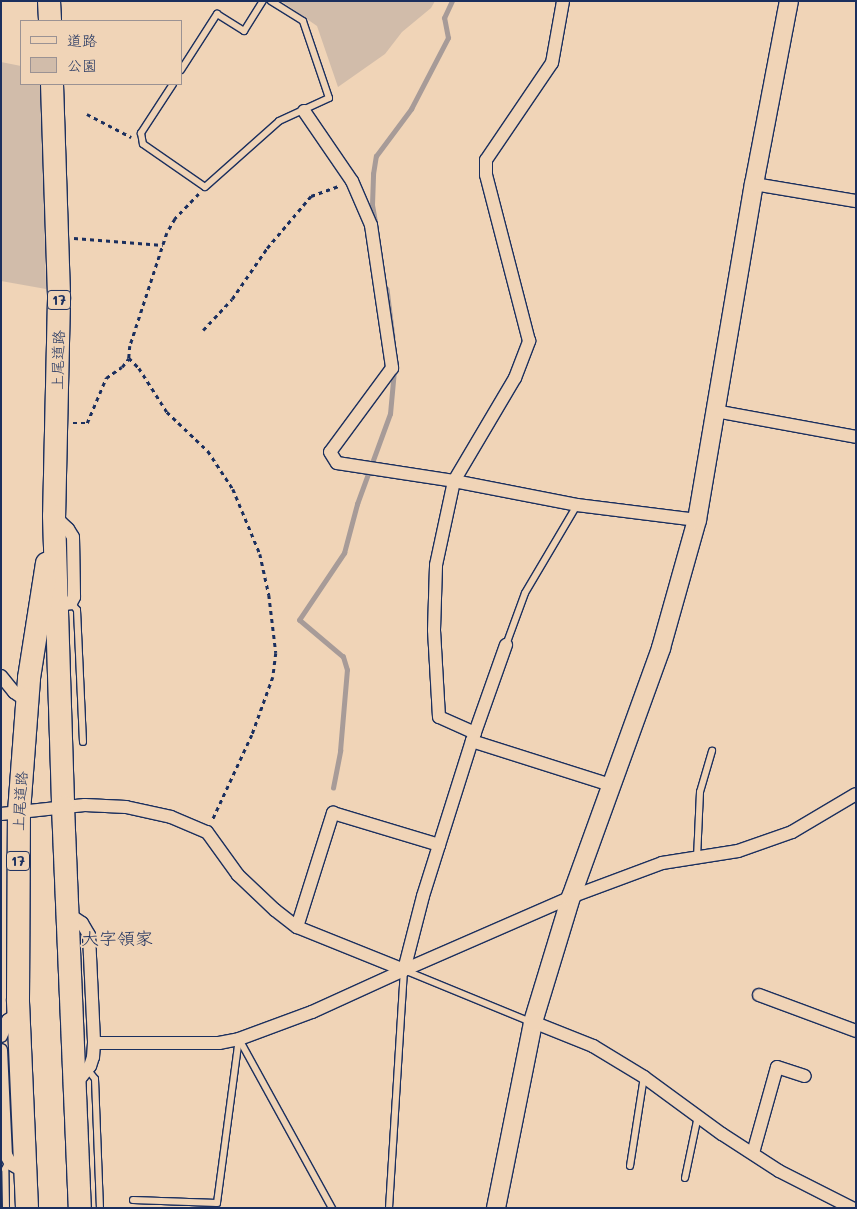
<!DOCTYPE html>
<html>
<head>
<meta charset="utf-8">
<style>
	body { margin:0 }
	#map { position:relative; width:857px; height:1209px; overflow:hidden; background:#f0d4b7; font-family:Mali,"Klee One",sans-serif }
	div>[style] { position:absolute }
	.green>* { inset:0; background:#d1bcaa }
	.stream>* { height:4.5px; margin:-2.25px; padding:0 2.25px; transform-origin:2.25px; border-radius:2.25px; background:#a79b98 }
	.path>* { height:2.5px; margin-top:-1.25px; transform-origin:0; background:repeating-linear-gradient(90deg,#1b2f5e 0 4px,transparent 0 8px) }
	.roads { filter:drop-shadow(1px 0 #1b2f5e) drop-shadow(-1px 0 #1b2f5e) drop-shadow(0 1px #1b2f5e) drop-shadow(0 -1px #1b2f5e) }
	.lane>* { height:6px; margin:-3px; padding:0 3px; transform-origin:3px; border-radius:3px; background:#f0d4b7 }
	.street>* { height:12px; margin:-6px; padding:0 6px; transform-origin:6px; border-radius:6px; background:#f0d4b7 }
	.secondary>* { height:18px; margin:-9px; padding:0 9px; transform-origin:9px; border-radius:9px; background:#f0d4b7 }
	.highway>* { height:22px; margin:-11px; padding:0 11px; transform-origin:11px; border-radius:11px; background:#f0d4b7 }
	span { translate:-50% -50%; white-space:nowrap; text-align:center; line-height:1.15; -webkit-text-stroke:4px #f0d4b7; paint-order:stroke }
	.shield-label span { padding:1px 4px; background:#f0d4b7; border:1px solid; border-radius:4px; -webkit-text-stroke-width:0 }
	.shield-label { font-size:14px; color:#1b2f5e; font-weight:700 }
	.street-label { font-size:15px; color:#1b2f5e }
	.quarter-label { font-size:18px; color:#1b2f5e }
	.frame { position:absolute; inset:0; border:2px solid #1b2f5e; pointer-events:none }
	.legend { position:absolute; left:20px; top:20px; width:162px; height:65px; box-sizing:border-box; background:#f0d4b7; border:1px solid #9b9293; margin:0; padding:6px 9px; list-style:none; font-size:15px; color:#1b2f5e }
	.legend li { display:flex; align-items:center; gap:10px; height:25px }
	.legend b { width:25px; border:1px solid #9b9293 }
</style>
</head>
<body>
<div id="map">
	<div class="green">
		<div style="clip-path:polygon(281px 1px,435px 1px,431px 8px,402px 32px,385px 54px,338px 87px,317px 26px)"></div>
		<div style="clip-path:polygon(1px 62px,21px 66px,21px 84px,41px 84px,46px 289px,1px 281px)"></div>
	</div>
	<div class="stream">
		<div style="left:375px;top:222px;width:17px;rotate:-100deg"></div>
		<div style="left:372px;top:205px;width:31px;rotate:-88deg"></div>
		<div style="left:373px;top:174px;width:18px;rotate:-81deg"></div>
		<div style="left:376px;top:156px;width:59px;rotate:-53.3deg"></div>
		<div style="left:411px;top:109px;width:80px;rotate:-62.5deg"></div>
		<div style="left:448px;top:38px;width:20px;rotate:-101deg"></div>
		<div style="left:444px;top:18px;width:19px;rotate:-65deg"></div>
		<div style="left:387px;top:289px;width:49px;rotate:83deg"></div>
		<div style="left:333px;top:788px;width:38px;rotate:-79deg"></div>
		<div style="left:340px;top:751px;width:81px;rotate:-85.1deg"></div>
		<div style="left:347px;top:670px;width:14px;rotate:-107deg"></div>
		<div style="left:343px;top:657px;width:57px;rotate:-139.9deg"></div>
		<div style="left:299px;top:620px;width:81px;rotate:-56.1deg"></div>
		<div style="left:344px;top:553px;width:51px;rotate:-75.1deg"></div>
		<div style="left:357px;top:504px;width:96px;rotate:-69.9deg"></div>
		<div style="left:390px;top:414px;width:44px;rotate:-84.8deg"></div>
	</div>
	<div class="path">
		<div style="left:87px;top:114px;width:50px;rotate:27.6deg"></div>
		<div style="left:199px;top:194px;width:35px;rotate:134deg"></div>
		<div style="left:175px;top:219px;width:16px;rotate:120deg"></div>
		<div style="left:167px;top:233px;width:119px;rotate:108.1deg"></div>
		<div style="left:130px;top:346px;width:12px;rotate:95deg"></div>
		<div style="left:129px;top:358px;width:14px;rotate:45deg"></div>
		<div style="left:139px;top:368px;width:52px;rotate:57.5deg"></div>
		<div style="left:167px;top:412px;width:57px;rotate:43.6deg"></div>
		<div style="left:208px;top:451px;width:45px;rotate:56.7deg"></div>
		<div style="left:233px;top:489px;width:70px;rotate:67.4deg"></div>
		<div style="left:260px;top:554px;width:42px;rotate:77.6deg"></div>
		<div style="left:269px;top:595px;width:58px;rotate:83.1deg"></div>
		<div style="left:276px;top:653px;width:24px;rotate:97deg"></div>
		<div style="left:273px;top:677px;width:62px;rotate:109.9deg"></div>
		<div style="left:252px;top:735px;width:95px;rotate:114.9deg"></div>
		<div style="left:74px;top:238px;width:89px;rotate:4.5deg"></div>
		<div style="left:203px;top:330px;width:42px;rotate:-46.9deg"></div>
		<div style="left:232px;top:299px;width:62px;rotate:-55.5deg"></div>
		<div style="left:267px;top:248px;width:68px;rotate:-49.8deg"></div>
		<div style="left:311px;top:196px;width:30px;rotate:-20deg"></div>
		<div style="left:73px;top:423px;width:14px"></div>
		<div style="left:87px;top:423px;width:49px;rotate:-67.1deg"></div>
		<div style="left:106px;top:378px;width:19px;rotate:-35deg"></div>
		<div style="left:122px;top:367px;width:11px;rotate:-52deg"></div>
	</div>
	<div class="roads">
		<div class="lane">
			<div style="left:181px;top:70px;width:67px;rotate:-57.3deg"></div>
			<div style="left:217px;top:14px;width:32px;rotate:32deg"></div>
			<div style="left:244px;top:31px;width:36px;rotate:-58deg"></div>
			<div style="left:173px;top:84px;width:59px;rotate:123.1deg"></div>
			<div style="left:141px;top:133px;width:11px;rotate:80deg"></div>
			<div style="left:143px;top:144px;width:75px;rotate:34.7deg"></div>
			<div style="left:205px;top:187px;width:99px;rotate:-41.7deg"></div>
			<div style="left:279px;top:121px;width:55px;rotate:-24.7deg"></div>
			<div style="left:329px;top:98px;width:81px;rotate:-108.7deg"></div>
			<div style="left:303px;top:21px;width:38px;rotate:-148deg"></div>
			<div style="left:71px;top:603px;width:9px;rotate:49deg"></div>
			<div style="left:77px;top:610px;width:132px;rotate:87.4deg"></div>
			<div style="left:506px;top:645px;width:55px;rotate:-69.9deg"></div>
			<div style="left:525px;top:593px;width:102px;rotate:-59.4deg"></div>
			<div style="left:697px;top:858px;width:66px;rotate:-87.4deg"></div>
			<div style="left:700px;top:792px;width:43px;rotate:-73.7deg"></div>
			<div style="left:239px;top:1039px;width:193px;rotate:61.2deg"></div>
			<div style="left:88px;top:1070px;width:11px;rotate:52deg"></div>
			<div style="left:95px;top:1079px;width:129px;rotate:87.8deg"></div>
			<div style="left:630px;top:1166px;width:90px;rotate:-81.1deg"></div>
			<div style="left:685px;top:1178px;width:63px;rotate:-78.2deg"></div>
			<div style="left:133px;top:1200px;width:84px;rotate:2deg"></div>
			<div style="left:217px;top:1203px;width:165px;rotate:-82.4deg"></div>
			<div style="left:6px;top:1208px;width:39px;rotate:-91deg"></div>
			<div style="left:5px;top:1169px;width:9px;rotate:-63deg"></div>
			<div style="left:389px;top:1208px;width:238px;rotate:-86.4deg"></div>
			<div style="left:404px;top:970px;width:137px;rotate:22.3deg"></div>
		</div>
		<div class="street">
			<div style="left:304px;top:111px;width:85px;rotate:55.6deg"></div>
			<div style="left:352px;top:181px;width:48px;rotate:66.6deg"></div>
			<div style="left:371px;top:225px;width:145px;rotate:81.6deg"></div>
			<div style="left:392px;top:368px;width:104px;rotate:126.4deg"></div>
			<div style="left:330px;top:452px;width:13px;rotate:58deg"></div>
			<div style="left:337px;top:463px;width:118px;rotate:8.7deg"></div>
			<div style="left:454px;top:481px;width:125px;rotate:11deg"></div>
			<div style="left:577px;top:505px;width:121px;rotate:7.1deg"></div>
			<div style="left:754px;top:184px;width:103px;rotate:9.5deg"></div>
			<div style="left:715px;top:411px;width:143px;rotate:10.4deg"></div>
			<div style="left:54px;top:516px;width:19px;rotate:43deg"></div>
			<div style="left:68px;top:529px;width:9px;rotate:58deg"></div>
			<div style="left:73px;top:537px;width:60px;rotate:89deg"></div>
			<div style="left:74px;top:597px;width:7px;rotate:117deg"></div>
			<div style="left:71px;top:603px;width:13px;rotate:167deg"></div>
			<div style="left:1px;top:676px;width:21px;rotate:51deg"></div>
			<div style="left:14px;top:692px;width:16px;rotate:35deg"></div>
			<div style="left:475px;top:733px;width:39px;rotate:-156deg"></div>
			<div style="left:439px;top:717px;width:87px;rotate:-93.3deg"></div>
			<div style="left:434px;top:630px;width:65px;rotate:-88.2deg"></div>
			<div style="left:436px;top:565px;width:86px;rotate:-77.9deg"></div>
			<div style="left:454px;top:481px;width:120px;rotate:-59.4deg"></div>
			<div style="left:515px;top:378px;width:40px;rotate:-69deg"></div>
			<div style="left:529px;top:341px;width:171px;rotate:-104.5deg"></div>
			<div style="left:486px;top:175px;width:15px;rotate:-90deg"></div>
			<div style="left:486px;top:160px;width:117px;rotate:-55.8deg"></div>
			<div style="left:552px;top:63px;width:63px;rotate:-79.9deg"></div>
			<div style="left:472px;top:741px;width:146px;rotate:17.6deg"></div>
			<div style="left:1px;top:814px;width:84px;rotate:-6.1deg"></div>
			<div style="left:85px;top:805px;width:41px;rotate:2.8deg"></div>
			<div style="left:126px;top:807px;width:46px;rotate:12.5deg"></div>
			<div style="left:171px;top:817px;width:39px;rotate:23deg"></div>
			<div style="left:207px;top:832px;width:53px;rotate:54.2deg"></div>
			<div style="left:238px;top:875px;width:51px;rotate:43.4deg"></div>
			<div style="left:275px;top:910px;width:28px;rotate:38deg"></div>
			<div style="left:297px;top:927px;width:115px;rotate:21.9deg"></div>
			<div style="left:404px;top:970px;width:182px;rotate:-23.6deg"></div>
			<div style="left:571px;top:897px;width:97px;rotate:-20.5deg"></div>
			<div style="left:662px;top:863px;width:77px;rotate:-9deg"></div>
			<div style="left:738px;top:851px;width:57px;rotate:-19.4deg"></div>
			<div style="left:792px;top:832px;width:74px;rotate:-30.7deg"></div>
			<div style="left:67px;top:913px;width:18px;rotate:34deg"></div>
			<div style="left:82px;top:923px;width:14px;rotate:60deg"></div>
			<div style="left:89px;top:935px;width:108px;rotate:87.3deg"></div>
			<div style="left:94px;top:1043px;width:14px;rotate:94deg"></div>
			<div style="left:93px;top:1057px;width:9px;rotate:108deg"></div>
			<div style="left:90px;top:1066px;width:14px;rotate:129deg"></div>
			<div style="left:81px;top:1077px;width:8px;rotate:157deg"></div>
			<div style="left:297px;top:927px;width:120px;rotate:-72.5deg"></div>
			<div style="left:333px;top:813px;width:111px;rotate:16.8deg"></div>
			<div style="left:759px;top:995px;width:103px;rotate:20.4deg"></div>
			<div style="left:533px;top:1022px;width:65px;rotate:21.8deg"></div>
			<div style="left:593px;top:1046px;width:60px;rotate:31.3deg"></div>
			<div style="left:644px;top:1077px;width:97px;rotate:36.2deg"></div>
			<div style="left:722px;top:1134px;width:68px;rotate:33deg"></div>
			<div style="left:779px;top:1171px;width:82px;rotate:26.9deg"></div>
			<div style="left:1px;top:1036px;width:17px;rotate:-66deg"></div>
			<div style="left:8px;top:1020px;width:13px;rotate:-32deg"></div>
			<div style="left:94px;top:1043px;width:125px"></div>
			<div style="left:219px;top:1043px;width:20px;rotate:-11deg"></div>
			<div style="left:239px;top:1039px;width:78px;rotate:-20.3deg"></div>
			<div style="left:312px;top:1012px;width:101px;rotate:-24.5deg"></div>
			<div style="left:404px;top:970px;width:76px;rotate:-75.6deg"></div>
			<div style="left:423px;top:896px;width:163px;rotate:-72.5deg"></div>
			<div style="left:472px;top:741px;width:102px;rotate:-70.5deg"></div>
			<div style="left:1px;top:1050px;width:105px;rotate:87.3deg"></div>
			<div style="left:6px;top:1155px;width:10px;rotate:61deg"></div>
			<div style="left:11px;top:1164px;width:16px;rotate:30deg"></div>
			<div style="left:753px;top:1153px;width:89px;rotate:-74.4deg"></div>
			<div style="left:777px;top:1067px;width:29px;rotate:18deg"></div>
		</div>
		<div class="secondary">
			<div style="left:496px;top:1208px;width:190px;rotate:-78.7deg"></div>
			<div style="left:533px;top:1022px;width:131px;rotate:-73.1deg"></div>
			<div style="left:571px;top:897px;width:265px;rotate:-70.1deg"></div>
			<div style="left:661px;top:648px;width:133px;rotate:-74.3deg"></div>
			<div style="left:697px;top:520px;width:341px;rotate:-80.4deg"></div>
			<div style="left:754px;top:184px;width:186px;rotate:-79.2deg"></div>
		</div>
		<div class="highway">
			<div style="left:49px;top:1px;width:20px;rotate:87deg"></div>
			<div style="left:52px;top:84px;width:215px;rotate:88.1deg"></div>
			<div style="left:59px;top:299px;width:217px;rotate:91.3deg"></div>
			<div style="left:54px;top:516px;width:291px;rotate:88.2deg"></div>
			<div style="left:63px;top:807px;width:401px;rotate:87.6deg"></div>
			<div style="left:27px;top:1208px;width:209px;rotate:-92.5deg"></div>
			<div style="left:18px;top:999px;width:187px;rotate:-89.7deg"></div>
			<div style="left:19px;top:812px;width:134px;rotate:-85.7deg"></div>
			<div style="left:29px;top:678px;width:116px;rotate:-81.1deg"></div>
		</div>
	</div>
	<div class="shield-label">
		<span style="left:59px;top:300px">17</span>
		<span style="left:18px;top:861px">17</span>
	</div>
	<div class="street-label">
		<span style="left:58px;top:360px;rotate:-89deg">上尾道路</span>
		<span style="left:20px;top:801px;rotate:-87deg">上尾道路</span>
	</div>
	<div class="quarter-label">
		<span style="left:117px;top:938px">大字領家</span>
	</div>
	<div class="frame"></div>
	<ul class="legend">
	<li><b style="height:6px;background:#f0d4b7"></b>道路</li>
	<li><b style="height:14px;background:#d1bcaa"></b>公園</li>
	</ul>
</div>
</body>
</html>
